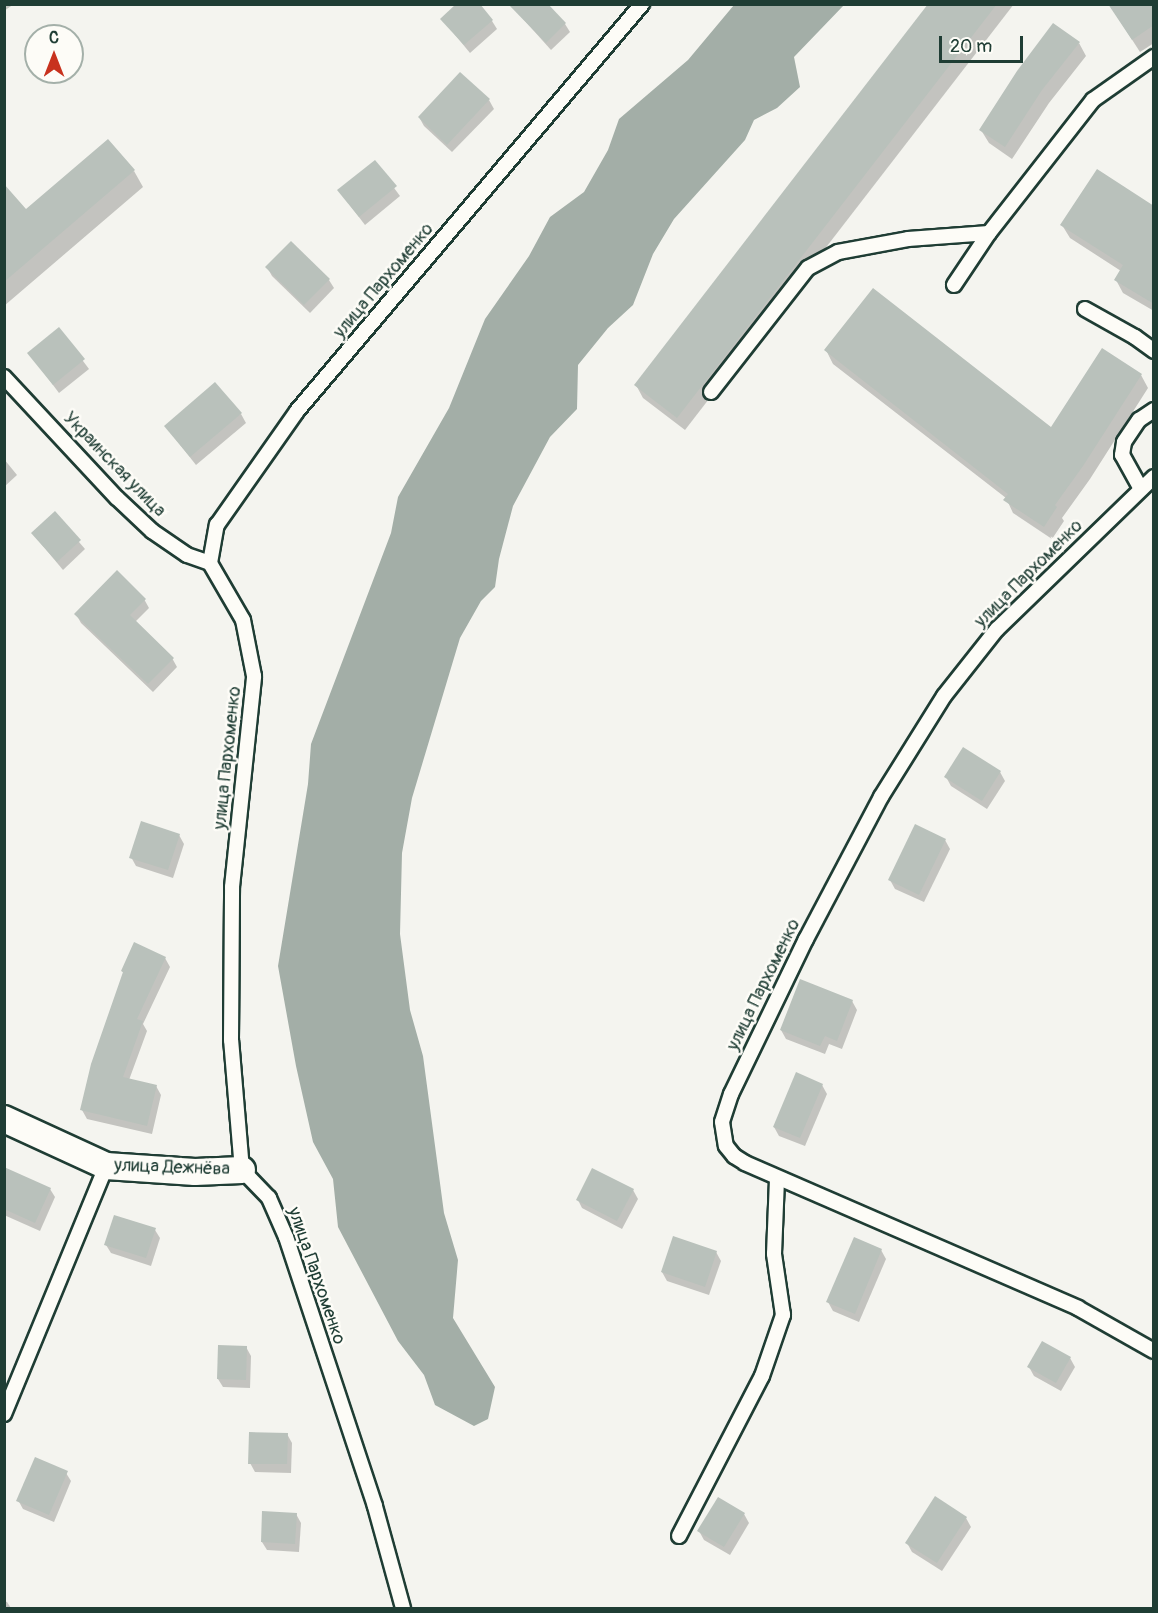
<!DOCTYPE html>
<html>
<head>
<meta charset="utf-8">
<style>
	body { margin:0 }
	#map { position:relative; width:1158px; height:1613px; overflow:hidden; background:#f4f4ef; font-family:Pangolin,sans-serif }
	div>[style] { position:absolute }
	.water>* { inset:0; background:#a3aea7 }
	.shadow>* { inset:0; background:#0003 }
	.building>* { inset:0; background:#b9c1bb }
	.roads { filter:drop-shadow(2px 0 #1f3d34) drop-shadow(-2px 0 #1f3d34) drop-shadow(0 2px #1f3d34) drop-shadow(0 -2px #1f3d34) }
	.lane>* { height:14px; margin:-7px; padding:0 7px; transform-origin:7px; border-radius:7px; background:#fdfcf7 }
	.street>* { height:26px; margin:-13px; padding:0 13px; transform-origin:13px; border-radius:13px; background:#fdfcf7 }
	span { translate:-50% -50%; white-space:nowrap; text-align:center; line-height:1.15; -webkit-text-stroke:5px #fdfcf7; paint-order:stroke }
	.street-label { font-size:18px; color:#1f3d34 }
	.frame { position:absolute; inset:0; border:6px solid #1f3d34; pointer-events:none }
	.north { position:absolute; left:24px; top:24px; width:60px; height:60px; box-sizing:border-box; background:#fdfcf7; border:2px solid #a4b0a9; border-radius:50%; rotate:0deg; font-size:16px; font-weight:700; line-height:24px; text-align:center; color:#1f3d34 }
	.north::after { content:''; display:block; margin:auto; width:21px; height:27px; background:#c8321e; clip-path:polygon(50% 0,100% 100%,50% 72%,0 100%) }
	.scale { position:absolute; left:939px; top:36px; width:84px; height:27px; box-sizing:border-box; border:3px solid #1f3d34; border-top:0; padding-left:8px; font-size:18px; line-height:21px; white-space:nowrap; color:#1f3d34; -webkit-text-stroke:4px #fdfcf7; paint-order:stroke }
</style>
</head>
<body>
<div id="map">
	<div class="water">
		<div style="clip-path:polygon(734px 5px,844px 5px,794px 57px,800px 87px,777px 108px,754px 120px,745px 140px,674px 219px,653px 254px,633px 305px,608px 328px,578px 365px,577px 409px,550px 437px,513px 506px,499px 559px,495px 587px,481px 601px,460px 638px,412px 798px,402px 853px,400px 934px,410px 1010px,423px 1056px,444px 1213px,458px 1260px,453px 1318px,495px 1387px,488px 1419px,474px 1426px,435px 1405px,424px 1375px,398px 1341px,338px 1227px,333px 1179px,313px 1142px,296px 1066px,278px 966px,308px 784px,311px 744px,391px 533px,398px 497px,449px 408px,485px 319px,529px 256px,550px 217px,584px 192px,608px 150px,619px 119px,688px 60px)"></div>
	</div>
	<div class="shadow">
		<div style="clip-path:polygon(4px 4px,14px 4px,4px 11px)"></div>
		<div style="clip-path:polygon(930px 4px,1014px 4px,685px 430px,643px 398px,636px 385px)"></div>
		<div style="clip-path:polygon(1109px 4px,1154px 4px,1154px 43px,1140px 52px)"></div>
		<div style="clip-path:polygon(516px 11px,565px 24px,570px 32px,551px 50px)"></div>
		<div style="clip-path:polygon(442px 19px,492px 21px,497px 29px,470px 53px)"></div>
		<div style="clip-path:polygon(1079px 43px,1086px 56px,1049px 103px,1012px 159px,989px 143px,981px 130px)"></div>
		<div style="clip-path:polygon(489px 100px,494px 109px,452px 152px,424px 126px,419px 117px)"></div>
		<div style="clip-path:polygon(375px 162px,400px 196px,365px 225px,339px 191px)"></div>
		<div style="clip-path:polygon(134px 171px,143px 187px,4px 306px,4px 186px,26px 212px)"></div>
		<div style="clip-path:polygon(1154px 215px,1154px 311px,1123px 293px,1116px 280px,1121px 271px,1070px 238px,1062px 225px)"></div>
		<div style="clip-path:polygon(267px 267px,329px 280px,334px 288px,310px 313px,272px 276px)"></div>
		<div style="clip-path:polygon(59px 329px,89px 369px,59px 393px,29px 353px)"></div>
		<div style="clip-path:polygon(826px 350px,1051px 429px,1141px 375px,1148px 388px,1090px 479px,1062px 518px,1064px 521px,1052px 539px,1013px 513px,1006px 498px,833px 364px)"></div>
		<div style="clip-path:polygon(241px 414px,246px 423px,196px 465px,166px 427px)"></div>
		<div style="clip-path:polygon(4px 459px,17px 475px,4px 487px)"></div>
		<div style="clip-path:polygon(55px 514px,85px 549px,63px 570px,33px 534px)"></div>
		<div style="clip-path:polygon(144px 599px,149px 608px,135px 622px,172px 658px,177px 667px,153px 692px,81px 623px,76px 614px)"></div>
		<div style="clip-path:polygon(1000px 772px,1005px 781px,987px 809px,951px 786px,946px 777px)"></div>
		<div style="clip-path:polygon(179px 835px,184px 844px,173px 878px,136px 866px,131px 857px)"></div>
		<div style="clip-path:polygon(945px 840px,950px 849px,924px 902px,895px 889px,890px 880px)"></div>
		<div style="clip-path:polygon(165px 958px,170px 967px,143px 1024px,147px 1031px,129px 1080px,156px 1086px,161px 1095px,152px 1134px,87px 1119px,82px 1110px,124px 974px,122px 971px)"></div>
		<div style="clip-path:polygon(852px 1001px,857px 1010px,842px 1049px,829px 1044px,825px 1054px,786px 1039px,781px 1030px)"></div>
		<div style="clip-path:polygon(822px 1085px,827px 1094px,805px 1146px,779px 1136px,774px 1127px)"></div>
		<div style="clip-path:polygon(4px 1168px,50px 1189px,55px 1197px,40px 1231px,4px 1215px)"></div>
		<div style="clip-path:polygon(633px 1190px,638px 1199px,622px 1229px,582px 1208px,578px 1200px)"></div>
		<div style="clip-path:polygon(155px 1230px,160px 1238px,151px 1266px,111px 1253px,106px 1245px)"></div>
		<div style="clip-path:polygon(881px 1250px,886px 1259px,859px 1322px,833px 1311px,828px 1302px)"></div>
		<div style="clip-path:polygon(716px 1252px,721px 1261px,709px 1295px,667px 1281px,662px 1272px)"></div>
		<div style="clip-path:polygon(246px 1347px,251px 1356px,250px 1388px,223px 1387px,218px 1379px)"></div>
		<div style="clip-path:polygon(1070px 1358px,1075px 1367px,1061px 1391px,1034px 1376px,1029px 1367px)"></div>
		<div style="clip-path:polygon(287px 1434px,292px 1443px,291px 1473px,255px 1472px,250px 1463px)"></div>
		<div style="clip-path:polygon(66px 1473px,71px 1481px,54px 1522px,23px 1509px,18px 1500px)"></div>
		<div style="clip-path:polygon(296px 1514px,301px 1523px,299px 1552px,267px 1550px,262px 1542px)"></div>
		<div style="clip-path:polygon(744px 1514px,749px 1523px,730px 1555px,704px 1540px,699px 1531px)"></div>
		<div style="clip-path:polygon(966px 1518px,971px 1527px,942px 1571px,912px 1552px,907px 1543px)"></div>
		<div style="clip-path:polygon(4px 1601px,7px 1602px,11px 1608px,4px 1608px)"></div>
	</div>
	<div class="building">
		<div style="clip-path:polygon(456px 4px,480px 4px,493px 20px,464px 45px,440px 19px)"></div>
		<div style="clip-path:polygon(508px 4px,548px 4px,566px 23px,546px 43px)"></div>
		<div style="clip-path:polygon(928px 4px,997px 4px,677px 418px,634px 385px)"></div>
		<div style="clip-path:polygon(1108px 4px,1154px 4px,1154px 25px,1132px 40px)"></div>
		<div style="clip-path:polygon(1053px 23px,1080px 42px,1042px 90px,1005px 147px,979px 130px,1017px 71px)"></div>
		<div style="clip-path:polygon(460px 72px,490px 99px,447px 145px,418px 117px)"></div>
		<div style="clip-path:polygon(108px 139px,135px 170px,4px 282px,4px 184px,26px 209px)"></div>
		<div style="clip-path:polygon(375px 160px,397px 186px,359px 217px,337px 190px)"></div>
		<div style="clip-path:polygon(1097px 169px,1154px 206px,1154px 304px,1114px 280px,1123px 265px,1060px 225px)"></div>
		<div style="clip-path:polygon(291px 241px,330px 279px,304px 305px,265px 267px)"></div>
		<div style="clip-path:polygon(873px 288px,1051px 427px,1102px 348px,1142px 374px,1083px 466px,1055px 505px,1057px 507px,1044px 527px,1003px 500px,1008px 494px,824px 350px)"></div>
		<div style="clip-path:polygon(59px 327px,85px 359px,53px 385px,27px 353px)"></div>
		<div style="clip-path:polygon(215px 382px,242px 413px,190px 457px,164px 426px)"></div>
		<div style="clip-path:polygon(55px 511px,81px 540px,57px 562px,31px 533px)"></div>
		<div style="clip-path:polygon(117px 570px,146px 599px,130px 615px,174px 658px,148px 684px,74px 614px)"></div>
		<div style="clip-path:polygon(963px 747px,1001px 771px,982px 801px,944px 777px)"></div>
		<div style="clip-path:polygon(141px 821px,180px 834px,168px 870px,129px 858px)"></div>
		<div style="clip-path:polygon(915px 824px,946px 839px,919px 895px,888px 880px)"></div>
		<div style="clip-path:polygon(134px 942px,166px 957px,137px 1019px,143px 1021px,123px 1077px,157px 1085px,147px 1126px,80px 1110px,91px 1064px,123px 972px,121px 971px)"></div>
		<div style="clip-path:polygon(800px 979px,853px 1000px,837px 1041px,825px 1036px,820px 1046px,780px 1030px)"></div>
		<div style="clip-path:polygon(796px 1072px,823px 1084px,800px 1138px,773px 1127px)"></div>
		<div style="clip-path:polygon(4px 1167px,51px 1188px,35px 1223px,4px 1209px)"></div>
		<div style="clip-path:polygon(592px 1168px,634px 1189px,617px 1221px,576px 1200px)"></div>
		<div style="clip-path:polygon(114px 1215px,156px 1228px,146px 1258px,104px 1245px)"></div>
		<div style="clip-path:polygon(673px 1236px,717px 1251px,705px 1287px,661px 1272px)"></div>
		<div style="clip-path:polygon(854px 1237px,882px 1249px,855px 1314px,826px 1302px)"></div>
		<div style="clip-path:polygon(1042px 1341px,1071px 1357px,1056px 1383px,1027px 1367px)"></div>
		<div style="clip-path:polygon(218px 1345px,247px 1346px,246px 1380px,217px 1379px)"></div>
		<div style="clip-path:polygon(249px 1432px,288px 1433px,287px 1464px,248px 1464px)"></div>
		<div style="clip-path:polygon(35px 1457px,68px 1471px,49px 1515px,16px 1501px)"></div>
		<div style="clip-path:polygon(935px 1496px,967px 1517px,937px 1563px,905px 1543px)"></div>
		<div style="clip-path:polygon(718px 1497px,745px 1513px,724px 1547px,697px 1531px)"></div>
		<div style="clip-path:polygon(262px 1511px,297px 1513px,295px 1544px,261px 1542px)"></div>
	</div>
	<div class="roads">
		<div class="lane">
			<div style="left:954px;top:285px;width:63px;rotate:-56.1deg"></div>
			<div style="left:989px;top:233px;width:169px;rotate:-52deg"></div>
			<div style="left:1093px;top:100px;width:75px;rotate:-35.2deg"></div>
			<div style="left:1085px;top:309px;width:57px;rotate:29.2deg"></div>
			<div style="left:1135px;top:337px;width:24px;rotate:36deg"></div>
			<div style="left:4px;top:377px;width:166px;rotate:47deg"></div>
			<div style="left:117px;top:498px;width:48px;rotate:43.3deg"></div>
			<div style="left:152px;top:531px;width:42px;rotate:34.4deg"></div>
			<div style="left:187px;top:555px;width:24px;rotate:19deg"></div>
			<div style="left:711px;top:392px;width:157px;rotate:-52deg"></div>
			<div style="left:808px;top:268px;width:34px;rotate:-28deg"></div>
			<div style="left:838px;top:252px;width:71px;rotate:-10.5deg"></div>
			<div style="left:908px;top:239px;width:81px;rotate:-4.2deg"></div>
			<div style="left:1154px;top:477px;width:219px;rotate:135.9deg"></div>
			<div style="left:997px;top:629px;width:85px;rotate:128.3deg"></div>
			<div style="left:944px;top:696px;width:119px;rotate:122deg"></div>
			<div style="left:881px;top:797px;width:161px;rotate:117.8deg"></div>
			<div style="left:806px;top:939px;width:172px;rotate:115.8deg"></div>
			<div style="left:731px;top:1094px;width:29px;rotate:108deg"></div>
			<div style="left:722px;top:1122px;width:24px;rotate:81deg"></div>
			<div style="left:726px;top:1146px;width:13px;rotate:51deg"></div>
			<div style="left:734px;top:1156px;width:13px;rotate:32deg"></div>
			<div style="left:745px;top:1163px;width:363px;rotate:23.5deg"></div>
			<div style="left:1078px;top:1308px;width:87px;rotate:29.5deg"></div>
			<div style="left:1141px;top:489px;width:39px;rotate:-119deg"></div>
			<div style="left:1122px;top:455px;width:13px;rotate:-81deg"></div>
			<div style="left:1124px;top:442px;width:27px;rotate:-56deg"></div>
			<div style="left:1139px;top:420px;width:18px;rotate:-34deg"></div>
			<div style="left:4px;top:1414px;width:268px;rotate:-67.6deg"></div>
			<div style="left:679px;top:1536px;width:180px;rotate:-62.6deg"></div>
			<div style="left:762px;top:1376px;width:65px;rotate:-71deg"></div>
			<div style="left:783px;top:1315px;width:62px;rotate:-98.4deg"></div>
			<div style="left:774px;top:1254px;width:76px;rotate:-87.7deg"></div>
			<div style="left:403px;top:1608px;width:106px;rotate:-105.4deg"></div>
			<div style="left:375px;top:1506px;width:283px;rotate:-108.3deg"></div>
			<div style="left:286px;top:1237px;width:43px;rotate:-113.6deg"></div>
			<div style="left:269px;top:1198px;width:39px;rotate:-134deg"></div>
			<div style="left:242px;top:1170px;width:130px;rotate:-94.8deg"></div>
			<div style="left:231px;top:1040px;width:153px;rotate:-89.6deg"></div>
			<div style="left:232px;top:887px;width:212px;rotate:-84deg"></div>
			<div style="left:254px;top:676px;width:57px;rotate:-101.1deg"></div>
			<div style="left:243px;top:620px;width:66px;rotate:-120.1deg"></div>
			<div style="left:210px;top:563px;width:39px;rotate:-80deg"></div>
			<div style="left:217px;top:525px;width:139px;rotate:-54.9deg"></div>
			<div style="left:297px;top:411px;width:534px;rotate:-49.71deg"></div>
		</div>
		<div class="street">
			<div style="left:4px;top:1119px;width:112px;rotate:24.7deg"></div>
			<div style="left:106px;top:1166px;width:89px;rotate:3.9deg"></div>
			<div style="left:195px;top:1172px;width:47px;rotate:-2.4deg"></div>
		</div>
	</div>
	<div class="street-label">
		<span style="left:384px;top:281px;rotate:-50deg">улица Пархоменко</span>
		<span style="left:114px;top:465px;rotate:46deg">Украинская улица</span>
		<span style="left:1029px;top:574px;rotate:-45deg">улица Пархоменко</span>
		<span style="left:228px;top:758px;rotate:-84deg">улица Пархоменко</span>
		<span style="left:764px;top:985px;rotate:-64deg">улица Пархоменко</span>
		<span style="left:172px;top:1168px;rotate:2deg">улица Дежнёва</span>
		<span style="left:316px;top:1276px;rotate:71deg">улица Пархоменко</span>
	</div>
	<div class="frame"></div>
	<div class="north">С</div>
	<div class="scale">20 m</div>
</div>
</body>
</html>
